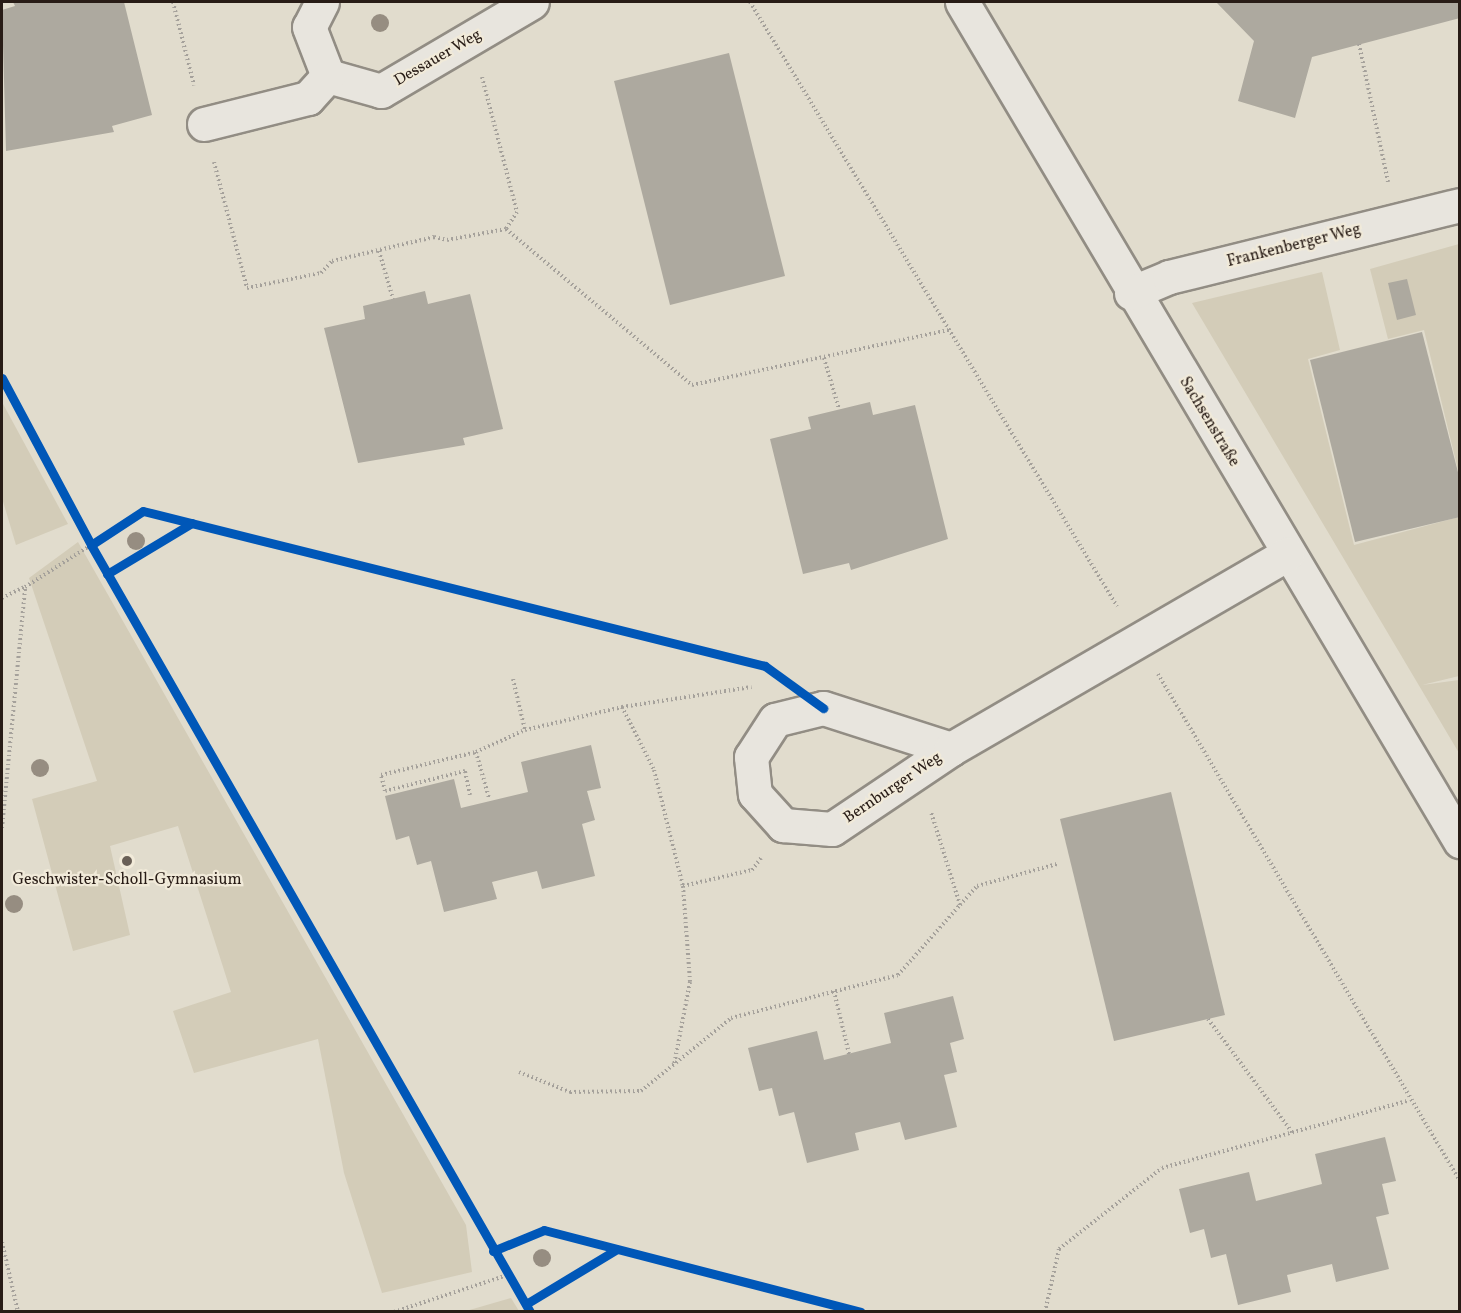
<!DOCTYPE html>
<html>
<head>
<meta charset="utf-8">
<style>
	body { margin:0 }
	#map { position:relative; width:1461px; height:1313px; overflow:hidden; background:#e1dccd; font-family:Vollkorn,serif }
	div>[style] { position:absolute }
	.green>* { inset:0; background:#d3ccb8 }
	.building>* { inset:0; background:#ada99f }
	.path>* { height:4px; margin-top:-2px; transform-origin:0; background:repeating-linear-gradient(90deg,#a5a19b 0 1.5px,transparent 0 4.5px) }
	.roads { filter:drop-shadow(2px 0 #928d84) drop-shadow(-2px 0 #928d84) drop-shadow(0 2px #928d84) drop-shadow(0 -2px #928d84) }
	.minor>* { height:33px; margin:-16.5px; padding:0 16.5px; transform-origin:16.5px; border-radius:16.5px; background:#e8e5de }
	.cycleway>* { height:9px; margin:-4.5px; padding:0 4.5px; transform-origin:4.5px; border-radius:4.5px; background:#0057b8 }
	.trees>* { width:18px; height:18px; margin:-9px; border-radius:50%; background:#968d81 }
	.dots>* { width:16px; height:16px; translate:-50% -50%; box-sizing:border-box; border:3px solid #f1ead9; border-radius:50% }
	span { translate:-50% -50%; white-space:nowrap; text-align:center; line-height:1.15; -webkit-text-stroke:4.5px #f1ead9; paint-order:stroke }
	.street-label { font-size:16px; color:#281c16 }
	.poi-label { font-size:16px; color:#281c16 }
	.frame { position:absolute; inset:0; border:3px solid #281c16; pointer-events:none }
</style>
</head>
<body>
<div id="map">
	<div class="green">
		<div style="clip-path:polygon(1459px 244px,1459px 474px,1424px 330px,1388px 339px,1370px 269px)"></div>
		<div style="clip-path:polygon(1322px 272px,1340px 350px,1308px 359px,1354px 545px,1459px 517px,1459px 676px,1422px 685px,1459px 680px,1459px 753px,1192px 303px)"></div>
		<div style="clip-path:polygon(2px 402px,68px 524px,16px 545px,2px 498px)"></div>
		<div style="clip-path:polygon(78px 542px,466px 1225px,472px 1272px,382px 1293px,344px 1173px,318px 1039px,194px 1073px,173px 1011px,231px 992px,178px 826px,110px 846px,130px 935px,73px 951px,32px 799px,97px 781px,29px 578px)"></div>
		<div style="clip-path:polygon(511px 1298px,519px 1311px,466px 1311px)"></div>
	</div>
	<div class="building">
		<div style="clip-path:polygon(13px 2px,124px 2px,152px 115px,112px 126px,114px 132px,6px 151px,2px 10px,15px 6px)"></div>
		<div style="clip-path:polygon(1216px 2px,1460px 2px,1460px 18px,1312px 57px,1295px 118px,1238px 101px,1254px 41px)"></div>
		<div style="clip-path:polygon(729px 53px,785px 276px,670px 305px,614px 81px)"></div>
		<div style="clip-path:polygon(1407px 279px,1416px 315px,1397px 320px,1388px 283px)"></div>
		<div style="clip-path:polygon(425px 291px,428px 304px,470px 294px,503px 429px,463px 438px,465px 445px,358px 463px,324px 328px,365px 319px,363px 306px)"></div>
		<div style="clip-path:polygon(1422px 332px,1460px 480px,1460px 517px,1355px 542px,1310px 360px)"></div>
		<div style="clip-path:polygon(870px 402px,873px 415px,915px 405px,948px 539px,851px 570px,849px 563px,803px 574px,770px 439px,811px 429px,808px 417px)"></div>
		<div style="clip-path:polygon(591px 745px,601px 788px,587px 791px,595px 820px,582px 824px,595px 876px,542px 889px,537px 871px,492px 882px,497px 899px,444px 912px,431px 861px,417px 865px,409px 836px,396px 840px,385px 796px,454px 779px,461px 808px,528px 792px,521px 762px)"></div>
		<div style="clip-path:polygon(1171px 792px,1225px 1015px,1114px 1041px,1060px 819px)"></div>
		<div style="clip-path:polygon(953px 996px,964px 1039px,950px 1043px,957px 1072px,944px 1075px,957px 1127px,905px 1140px,900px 1122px,855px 1133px,859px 1150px,807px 1163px,794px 1112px,779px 1116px,772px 1088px,759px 1091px,748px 1048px,817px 1031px,824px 1060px,891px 1043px,884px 1013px)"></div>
		<div style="clip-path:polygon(1385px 1137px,1396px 1181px,1382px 1184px,1389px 1214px,1376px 1217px,1389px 1269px,1336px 1282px,1332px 1264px,1287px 1275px,1291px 1292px,1238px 1305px,1226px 1254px,1211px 1258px,1204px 1229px,1190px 1233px,1179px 1189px,1249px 1172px,1256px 1201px,1322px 1184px,1315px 1154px)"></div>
	</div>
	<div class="path">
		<div style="left:173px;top:2px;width:86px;rotate:75.8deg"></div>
		<div style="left:750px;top:2px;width:707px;rotate:58.72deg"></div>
		<div style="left:1359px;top:44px;width:141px;rotate:78.1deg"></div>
		<div style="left:482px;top:77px;width:139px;rotate:75.5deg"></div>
		<div style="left:517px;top:212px;width:20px;rotate:123deg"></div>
		<div style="left:214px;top:162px;width:130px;rotate:75.3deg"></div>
		<div style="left:247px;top:288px;width:76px;rotate:-11.5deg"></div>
		<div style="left:321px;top:273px;width:16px;rotate:-47deg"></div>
		<div style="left:332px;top:261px;width:105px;rotate:-13.2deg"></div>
		<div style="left:434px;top:237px;width:13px;rotate:13deg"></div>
		<div style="left:447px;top:240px;width:60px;rotate:-10.6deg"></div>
		<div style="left:506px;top:229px;width:243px;rotate:40deg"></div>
		<div style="left:692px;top:385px;width:263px;rotate:-12.1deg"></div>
		<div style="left:379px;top:251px;width:50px;rotate:73.7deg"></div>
		<div style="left:824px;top:358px;width:53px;rotate:73.6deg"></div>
		<div style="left:107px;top:574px;width:99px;rotate:-31deg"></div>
		<div style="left:2px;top:598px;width:25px;rotate:-26deg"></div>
		<div style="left:1158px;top:674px;width:590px;rotate:59.22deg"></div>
		<div style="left:513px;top:679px;width:52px;rotate:76.8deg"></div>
		<div style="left:622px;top:707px;width:71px;rotate:63.1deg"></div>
		<div style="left:654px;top:770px;width:120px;rotate:76deg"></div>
		<div style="left:683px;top:886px;width:96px;rotate:85.8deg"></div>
		<div style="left:690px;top:982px;width:85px;rotate:100.9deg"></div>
		<div style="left:476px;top:752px;width:48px;rotate:74.2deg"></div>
		<div style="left:470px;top:795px;width:25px;rotate:-102deg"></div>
		<div style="left:465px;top:771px;width:82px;rotate:166deg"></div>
		<div style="left:385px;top:791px;width:16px;rotate:-104deg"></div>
		<div style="left:381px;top:775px;width:98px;rotate:-13.6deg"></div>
		<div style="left:476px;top:752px;width:54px;rotate:-24.2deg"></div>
		<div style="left:525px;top:730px;width:100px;rotate:-13.3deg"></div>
		<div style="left:622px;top:707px;width:131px;rotate:-8.8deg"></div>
		<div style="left:2px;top:828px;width:242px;rotate:-84.5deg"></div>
		<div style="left:25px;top:587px;width:78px;rotate:-32.5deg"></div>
		<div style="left:683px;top:886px;width:71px;rotate:-13.1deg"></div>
		<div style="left:752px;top:870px;width:15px;rotate:-53deg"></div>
		<div style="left:960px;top:905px;width:25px;rotate:-48deg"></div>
		<div style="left:977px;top:886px;width:83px;rotate:-15.4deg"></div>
		<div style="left:834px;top:991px;width:65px;rotate:76.6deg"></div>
		<div style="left:1208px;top:1019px;width:141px;rotate:53.4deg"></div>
		<div style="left:519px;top:1072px;width:55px;rotate:21.4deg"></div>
		<div style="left:570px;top:1092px;width:71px;rotate:-0.8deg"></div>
		<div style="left:641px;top:1091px;width:116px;rotate:-39deg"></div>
		<div style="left:731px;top:1018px;width:172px;rotate:-14.4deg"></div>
		<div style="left:898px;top:975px;width:94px;rotate:-48.5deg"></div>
		<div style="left:960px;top:905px;width:97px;rotate:-107.3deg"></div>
		<div style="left:2px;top:1242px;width:72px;rotate:77.1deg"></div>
		<div style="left:526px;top:1304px;width:106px;rotate:-31.1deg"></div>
		<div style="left:394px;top:1312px;width:120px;rotate:-18deg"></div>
		<div style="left:1045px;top:1312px;width:65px;rotate:-77.5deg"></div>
		<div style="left:1059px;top:1249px;width:131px;rotate:-38.2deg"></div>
		<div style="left:1162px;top:1168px;width:254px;rotate:-15.3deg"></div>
	</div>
	<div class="roads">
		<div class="minor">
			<div style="left:322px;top:2px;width:28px;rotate:117deg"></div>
			<div style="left:309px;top:27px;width:53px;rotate:68.8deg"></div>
			<div style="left:328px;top:76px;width:55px;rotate:15.8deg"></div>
			<div style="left:381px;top:91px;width:175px;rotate:-30.5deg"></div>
			<div style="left:962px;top:2px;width:976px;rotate:59.31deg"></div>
			<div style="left:204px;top:124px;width:107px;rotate:-14deg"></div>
			<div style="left:308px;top:98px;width:30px;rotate:-48deg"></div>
			<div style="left:1131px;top:293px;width:41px;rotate:-22.8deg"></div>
			<div style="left:1169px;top:277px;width:300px;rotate:-13.9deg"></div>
			<div style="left:951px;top:749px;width:134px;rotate:-162.2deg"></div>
			<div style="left:823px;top:708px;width:49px;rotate:166deg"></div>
			<div style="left:775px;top:720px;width:44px;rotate:123deg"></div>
			<div style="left:751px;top:757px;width:37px;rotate:84deg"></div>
			<div style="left:755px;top:794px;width:42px;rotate:47.9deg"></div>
			<div style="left:783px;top:825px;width:49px;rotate:4.7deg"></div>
			<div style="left:832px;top:829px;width:143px;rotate:-33.9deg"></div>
			<div style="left:951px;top:749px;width:389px;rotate:-30.1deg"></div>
		</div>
	</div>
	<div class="cycleway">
		<div style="left:2px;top:378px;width:189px;rotate:61.9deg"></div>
		<div style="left:91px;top:545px;width:884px;rotate:60.21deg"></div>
		<div style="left:91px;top:545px;width:62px;rotate:-33.2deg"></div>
		<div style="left:143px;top:511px;width:641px;rotate:13.99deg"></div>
		<div style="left:765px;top:666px;width:72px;rotate:35.9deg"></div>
		<div style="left:107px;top:574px;width:99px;rotate:-31deg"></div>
		<div style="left:493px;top:1251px;width:55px;rotate:-22.4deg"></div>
		<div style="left:544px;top:1230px;width:327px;rotate:14.5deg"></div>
		<div style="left:526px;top:1304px;width:106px;rotate:-31.1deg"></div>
	</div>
	<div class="trees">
		<div style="left:380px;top:23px"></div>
		<div style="left:136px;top:541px"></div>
		<div style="left:40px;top:768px"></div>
		<div style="left:14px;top:904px"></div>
		<div style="left:542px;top:1258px"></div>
	</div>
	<div class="dots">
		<div style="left:127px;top:861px;background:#695f56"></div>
	</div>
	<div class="street-label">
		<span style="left:438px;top:58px;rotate:-30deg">Dessauer Weg</span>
		<span style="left:1294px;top:246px;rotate:-14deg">Frankenberger Weg</span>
		<span style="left:1209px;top:422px;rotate:59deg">Sachsenstraße</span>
		<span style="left:893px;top:788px;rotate:-34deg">Bernburger Weg</span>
	</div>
	<div class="poi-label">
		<span style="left:127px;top:880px">Geschwister-Scholl-Gymnasium</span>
	</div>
	<div class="frame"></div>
</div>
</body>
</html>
